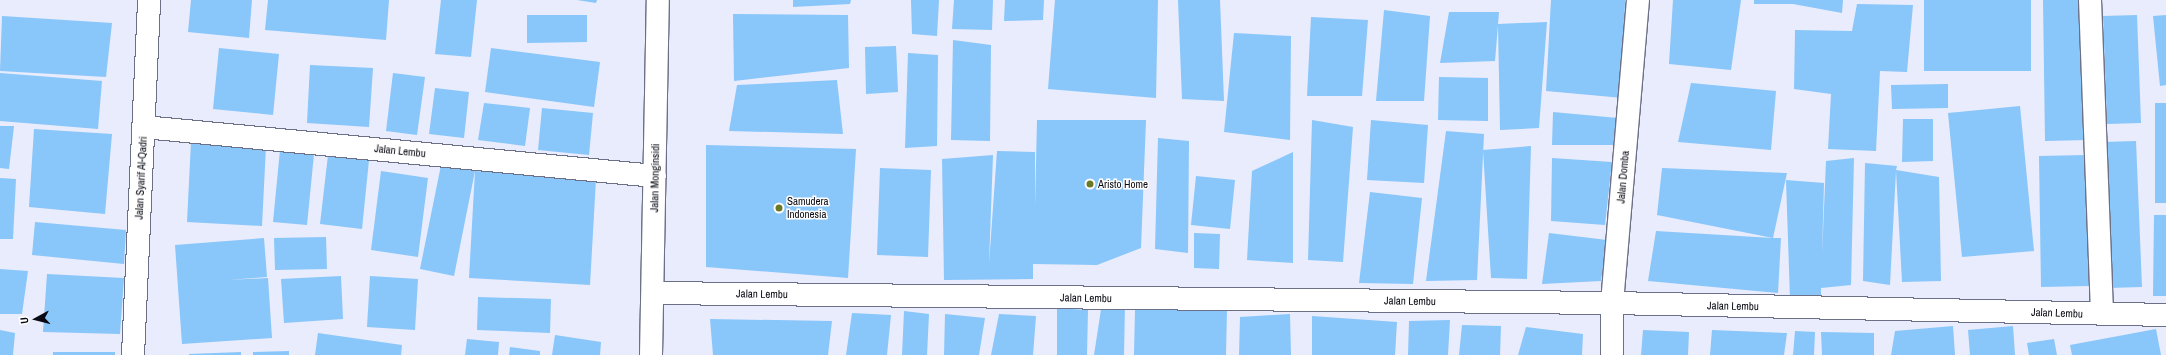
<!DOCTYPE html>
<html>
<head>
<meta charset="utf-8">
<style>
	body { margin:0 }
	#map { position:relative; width:2166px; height:355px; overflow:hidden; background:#e9ecfc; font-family:"Archivo Narrow",sans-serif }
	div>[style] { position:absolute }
	.building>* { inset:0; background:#89c6fa }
	.roads { filter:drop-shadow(1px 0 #6c7087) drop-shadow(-1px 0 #6c7087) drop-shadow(0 1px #6c7087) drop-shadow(0 -1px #6c7087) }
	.minor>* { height:22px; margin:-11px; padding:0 11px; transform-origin:11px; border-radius:11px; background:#fff }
	.tertiary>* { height:22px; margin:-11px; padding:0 11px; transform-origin:11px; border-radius:11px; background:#fff }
	.dots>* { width:11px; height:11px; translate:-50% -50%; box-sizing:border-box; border:2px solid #fff; border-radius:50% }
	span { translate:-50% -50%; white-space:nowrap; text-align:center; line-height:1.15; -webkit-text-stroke:3px #fff; paint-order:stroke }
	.street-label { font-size:11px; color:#090a13 }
	.poi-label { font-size:11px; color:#090a13 }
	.left { translate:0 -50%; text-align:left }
	.north { position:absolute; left:16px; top:299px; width:40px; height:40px; -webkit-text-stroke:3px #fff; paint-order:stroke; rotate:263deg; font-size:11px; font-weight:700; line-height:16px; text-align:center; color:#090a13 }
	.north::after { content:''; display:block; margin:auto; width:14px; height:18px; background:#090a13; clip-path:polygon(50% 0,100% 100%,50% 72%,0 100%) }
</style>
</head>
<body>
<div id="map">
	<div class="building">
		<div style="clip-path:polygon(191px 0,252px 0,249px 38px,188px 32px)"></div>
		<div style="clip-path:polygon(268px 0,389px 0,386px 40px,265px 30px)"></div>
		<div style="clip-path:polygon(441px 0,477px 0,471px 57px,435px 54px)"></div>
		<div style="clip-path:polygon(577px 0,597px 0,596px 3px)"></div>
		<div style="clip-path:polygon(793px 0,851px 0,850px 4px,793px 7px)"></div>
		<div style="clip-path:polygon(911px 0,939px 0,937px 36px,912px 34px)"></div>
		<div style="clip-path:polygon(954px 0,993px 0,992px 30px,952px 29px)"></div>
		<div style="clip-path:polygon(1005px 0,1044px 0,1043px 20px,1004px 21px)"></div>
		<div style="clip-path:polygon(1055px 0,1158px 0,1156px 98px,1048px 89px)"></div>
		<div style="clip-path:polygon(1178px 0,1220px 0,1224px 101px,1182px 99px)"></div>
		<div style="clip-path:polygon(1551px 0,1625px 0,1623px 98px,1546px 91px)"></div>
		<div style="clip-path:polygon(1673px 0,1741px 0,1731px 70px,1669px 64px)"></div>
		<div style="clip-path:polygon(1754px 0,1843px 0,1842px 13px,1793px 4px,1754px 4px)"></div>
		<div style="clip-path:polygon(1924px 0,2031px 0,2031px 71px,1924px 71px)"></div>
		<div style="clip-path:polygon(2043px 0,2085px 0,2088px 140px,2045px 141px)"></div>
		<div style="clip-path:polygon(1857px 4px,1913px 5px,1907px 72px,1880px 71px,1876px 151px,1828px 149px,1831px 94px,1794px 89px,1795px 30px,1852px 31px)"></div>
		<div style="clip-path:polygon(1384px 10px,1430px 16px,1424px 101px,1376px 101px)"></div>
		<div style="clip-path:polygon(1449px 12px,1499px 12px,1498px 24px,1547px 22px,1539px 128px,1500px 130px,1498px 25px,1495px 61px,1440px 63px)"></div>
		<div style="clip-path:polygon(733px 14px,848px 15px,849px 68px,734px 81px)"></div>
		<div style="clip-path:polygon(527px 15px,587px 15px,587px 42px,527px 43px)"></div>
		<div style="clip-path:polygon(2137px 15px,2141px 123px,2107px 124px,2103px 16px)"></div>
		<div style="clip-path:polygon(2166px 15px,2166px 85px,2160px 86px,2153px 16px)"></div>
		<div style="clip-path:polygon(2px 16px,112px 23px,106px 77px,0 71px)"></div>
		<div style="clip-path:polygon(1311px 17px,1368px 20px,1362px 96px,1307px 96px)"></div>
		<div style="clip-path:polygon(1234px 33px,1291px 36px,1290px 140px,1224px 132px)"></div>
		<div style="clip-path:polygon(953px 40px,991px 45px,990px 141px,951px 140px)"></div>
		<div style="clip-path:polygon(896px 46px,898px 92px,866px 94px,865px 47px)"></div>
		<div style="clip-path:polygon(219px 48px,279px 54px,273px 115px,213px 109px)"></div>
		<div style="clip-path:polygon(491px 48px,600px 62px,594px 107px,485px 92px)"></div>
		<div style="clip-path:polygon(908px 53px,938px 55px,937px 146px,905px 148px)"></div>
		<div style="clip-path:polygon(310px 65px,373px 68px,369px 127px,307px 123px)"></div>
		<div style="clip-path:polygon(0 73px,102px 81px,98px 129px,0 121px)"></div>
		<div style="clip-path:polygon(393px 73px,425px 77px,417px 135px,386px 131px)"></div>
		<div style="clip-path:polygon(1439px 77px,1488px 78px,1488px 121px,1438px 120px)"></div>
		<div style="clip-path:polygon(837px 80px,843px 134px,729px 131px,737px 85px)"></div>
		<div style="clip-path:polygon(1691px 83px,1776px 91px,1771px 150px,1678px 142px)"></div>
		<div style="clip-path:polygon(1948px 84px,1948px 108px,1892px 109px,1891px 85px)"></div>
		<div style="clip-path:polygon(435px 88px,469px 92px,464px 138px,429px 134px)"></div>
		<div style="clip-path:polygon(484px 103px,530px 108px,525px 146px,478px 140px)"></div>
		<div style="clip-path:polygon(2155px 103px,2166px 103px,2166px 203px,2155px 203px)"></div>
		<div style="clip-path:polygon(2020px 106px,2034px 251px,1962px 257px,1948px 113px)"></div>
		<div style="clip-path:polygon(542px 108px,593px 113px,589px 155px,538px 150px)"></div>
		<div style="clip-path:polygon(1553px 112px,1618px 118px,1618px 145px,1552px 145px)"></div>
		<div style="clip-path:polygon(1903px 119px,1933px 119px,1933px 161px,1902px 162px)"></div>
		<div style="clip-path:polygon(1037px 120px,1146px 120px,1141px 248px,1097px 265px,1033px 264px,1033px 279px,944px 280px,942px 159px,993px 155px,989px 264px,997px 151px,1035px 152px,1035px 207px)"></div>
		<div style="clip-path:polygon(1312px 120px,1353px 127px,1343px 262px,1308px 260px)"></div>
		<div style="clip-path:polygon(1371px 120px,1428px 125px,1424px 183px,1367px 180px)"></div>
		<div style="clip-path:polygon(0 126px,14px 126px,9px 169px,0 168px)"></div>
		<div style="clip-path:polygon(34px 129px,112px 134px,105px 214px,29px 207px)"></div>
		<div style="clip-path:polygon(1446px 131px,1484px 134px,1477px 280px,1426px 281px)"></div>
		<div style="clip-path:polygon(1158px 138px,1189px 141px,1188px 253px,1155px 249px)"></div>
		<div style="clip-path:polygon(2136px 141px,2142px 287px,2108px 288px,2103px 142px)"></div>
		<div style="clip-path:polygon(191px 142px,266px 146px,262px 226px,187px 222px)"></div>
		<div style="clip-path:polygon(706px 145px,856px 149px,848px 278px,706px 267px)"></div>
		<div style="clip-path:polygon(1531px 146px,1527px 279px,1491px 278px,1483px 150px)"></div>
		<div style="clip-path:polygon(280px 150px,314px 154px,307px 225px,273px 222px)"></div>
		<div style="clip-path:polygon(1293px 152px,1293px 263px,1247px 260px,1252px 171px)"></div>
		<div style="clip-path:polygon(328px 155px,369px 160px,362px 229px,320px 224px)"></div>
		<div style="clip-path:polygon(2087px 155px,2089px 286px,2041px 287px,2039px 156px)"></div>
		<div style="clip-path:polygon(1552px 158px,1612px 162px,1605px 225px,1551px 221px)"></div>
		<div style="clip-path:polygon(1854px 158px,1851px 285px,1821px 288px,1821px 299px,1790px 299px,1786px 180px,1824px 183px,1822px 256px,1826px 161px)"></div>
		<div style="clip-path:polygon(1865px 163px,1897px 166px,1896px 170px,1939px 177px,1941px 281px,1902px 282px,1896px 171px,1890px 285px,1863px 281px)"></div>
		<div style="clip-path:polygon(441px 165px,475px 171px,454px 276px,420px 269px)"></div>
		<div style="clip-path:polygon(880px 168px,931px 170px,928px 257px,877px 255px)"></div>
		<div style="clip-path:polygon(1662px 168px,1787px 173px,1773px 238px,1781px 238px,1778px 293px,1648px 281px,1656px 231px,1773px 238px,1657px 215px)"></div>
		<div style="clip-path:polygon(381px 171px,428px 178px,418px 257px,371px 250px)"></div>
		<div style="clip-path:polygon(475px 171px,596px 179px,590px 285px,469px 278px)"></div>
		<div style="clip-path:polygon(1196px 176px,1235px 180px,1230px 229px,1191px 225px)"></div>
		<div style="clip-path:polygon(0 178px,16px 179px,13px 239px,0 239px)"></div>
		<div style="clip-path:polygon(1370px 192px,1422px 198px,1413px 284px,1359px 283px)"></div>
		<div style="clip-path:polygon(2154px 215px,2166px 215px,2166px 296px,2153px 296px)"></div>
		<div style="clip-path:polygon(35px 222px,126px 230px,124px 264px,32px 255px)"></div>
		<div style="clip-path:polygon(1194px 233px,1220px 234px,1219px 269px,1194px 268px)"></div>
		<div style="clip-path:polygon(1549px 233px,1607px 240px,1601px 281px,1542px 284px)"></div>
		<div style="clip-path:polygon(326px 237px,327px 269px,275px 270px,274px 238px)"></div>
		<div style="clip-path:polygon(264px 238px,267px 277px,228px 280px,268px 278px,272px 338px,182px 344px,175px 245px)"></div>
		<div style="clip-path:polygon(0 269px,28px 271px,22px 314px,0 314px)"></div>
		<div style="clip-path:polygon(47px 274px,124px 278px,120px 334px,43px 332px)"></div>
		<div style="clip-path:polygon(341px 276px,343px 319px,284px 323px,281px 279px)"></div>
		<div style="clip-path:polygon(370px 276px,418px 279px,415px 330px,367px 327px)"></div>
		<div style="clip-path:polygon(478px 297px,551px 299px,550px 333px,477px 330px)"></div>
		<div style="clip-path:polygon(1102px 303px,1125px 304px,1124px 355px,1094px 355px)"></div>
		<div style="clip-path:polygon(1057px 308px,1088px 310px,1087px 355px,1057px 355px)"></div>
		<div style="clip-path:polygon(1135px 310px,1227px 310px,1226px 355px,1134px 355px)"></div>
		<div style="clip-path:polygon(904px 311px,929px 314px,927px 355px,902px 355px)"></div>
		<div style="clip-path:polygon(852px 313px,891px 315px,887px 355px,846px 355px)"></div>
		<div style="clip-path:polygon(945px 314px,985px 318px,979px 355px,944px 355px)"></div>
		<div style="clip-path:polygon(999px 314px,1036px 316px,1033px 355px,991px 355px)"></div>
		<div style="clip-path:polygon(1290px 314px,1291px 355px,1239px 355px,1240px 317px)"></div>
		<div style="clip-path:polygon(1312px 316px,1397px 322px,1395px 355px,1312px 355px)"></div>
		<div style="clip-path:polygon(710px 319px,832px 321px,828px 355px,713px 355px)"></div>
		<div style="clip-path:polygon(1450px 320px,1448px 355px,1408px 355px,1409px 321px)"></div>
		<div style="clip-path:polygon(1462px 325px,1501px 326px,1500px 355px,1459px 355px)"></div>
		<div style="clip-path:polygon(1953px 326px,1955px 355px,1891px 355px,1895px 331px)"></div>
		<div style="clip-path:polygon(2013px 326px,2015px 355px,1970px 355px,1968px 330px)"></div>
		<div style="clip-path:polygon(1526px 327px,1583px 334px,1582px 355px,1518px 355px)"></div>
		<div style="clip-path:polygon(2156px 329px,2161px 355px,2072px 355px,2070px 345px)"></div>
		<div style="clip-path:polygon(0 330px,15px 333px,13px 355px,0 355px)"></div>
		<div style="clip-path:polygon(1643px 330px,1689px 332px,1688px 355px,1641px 355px)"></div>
		<div style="clip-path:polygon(1712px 330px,1787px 333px,1784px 355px,1710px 355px)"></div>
		<div style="clip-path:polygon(1795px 331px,1815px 332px,1814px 355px,1793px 355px)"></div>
		<div style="clip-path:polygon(1821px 332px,1874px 333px,1874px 355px,1822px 355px)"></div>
		<div style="clip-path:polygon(318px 333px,402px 345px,401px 355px,315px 355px)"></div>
		<div style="clip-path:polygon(555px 335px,601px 342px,600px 355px,552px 355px)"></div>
		<div style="clip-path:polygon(467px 339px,499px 342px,498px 355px,465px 355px)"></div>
		<div style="clip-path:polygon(2054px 339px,2057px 355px,2029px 355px,2027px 343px)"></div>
		<div style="clip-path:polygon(510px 347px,540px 351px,540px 355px,509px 355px)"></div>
		<div style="clip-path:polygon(289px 351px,289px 355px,253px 355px,253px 352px)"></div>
		<div style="clip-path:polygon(53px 352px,115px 352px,115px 355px,53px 355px)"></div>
		<div style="clip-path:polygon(241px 352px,241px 355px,189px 355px,189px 354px)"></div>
	</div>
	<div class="roads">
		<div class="minor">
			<div style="left:2090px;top:0;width:314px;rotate:87.8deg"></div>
			<div style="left:144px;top:127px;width:513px;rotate:5.48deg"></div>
			<div style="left:653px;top:293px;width:959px;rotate:0.6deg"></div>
			<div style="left:1612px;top:303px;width:554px;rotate:1.24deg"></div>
			<div style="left:133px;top:355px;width:355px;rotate:-87.4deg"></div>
			<div style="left:1612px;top:355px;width:52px;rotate:-90deg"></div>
			<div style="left:1612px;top:303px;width:304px;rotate:-85.1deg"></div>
		</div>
		<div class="tertiary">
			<div style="left:651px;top:355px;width:355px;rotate:-88.9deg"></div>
		</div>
	</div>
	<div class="dots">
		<div style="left:1090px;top:184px;background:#6a7926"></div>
		<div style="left:779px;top:208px;background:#6a7926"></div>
	</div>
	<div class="street-label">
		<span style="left:400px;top:151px;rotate:6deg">Jalan Lembu</span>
		<span style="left:1623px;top:177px;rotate:-85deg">Jalan Domba</span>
		<span style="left:141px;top:178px;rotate:-87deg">Jalan Syarif Al-Qadri</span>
		<span style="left:655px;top:178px;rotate:-89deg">Jalan Monginsidi</span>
		<span style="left:762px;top:294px;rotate:1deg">Jalan Lembu</span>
		<span style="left:1086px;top:298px;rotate:1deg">Jalan Lembu</span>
		<span style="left:1410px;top:301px;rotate:1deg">Jalan Lembu</span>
		<span style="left:1733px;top:306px;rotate:1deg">Jalan Lembu</span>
		<span style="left:2057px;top:313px;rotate:2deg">Jalan Lembu</span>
	</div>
	<div class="poi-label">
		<span class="left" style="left:1098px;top:184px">Aristo Home</span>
		<span class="left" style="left:787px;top:208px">Samudera<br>Indonesia</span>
	</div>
	<div class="north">U</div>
</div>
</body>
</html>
